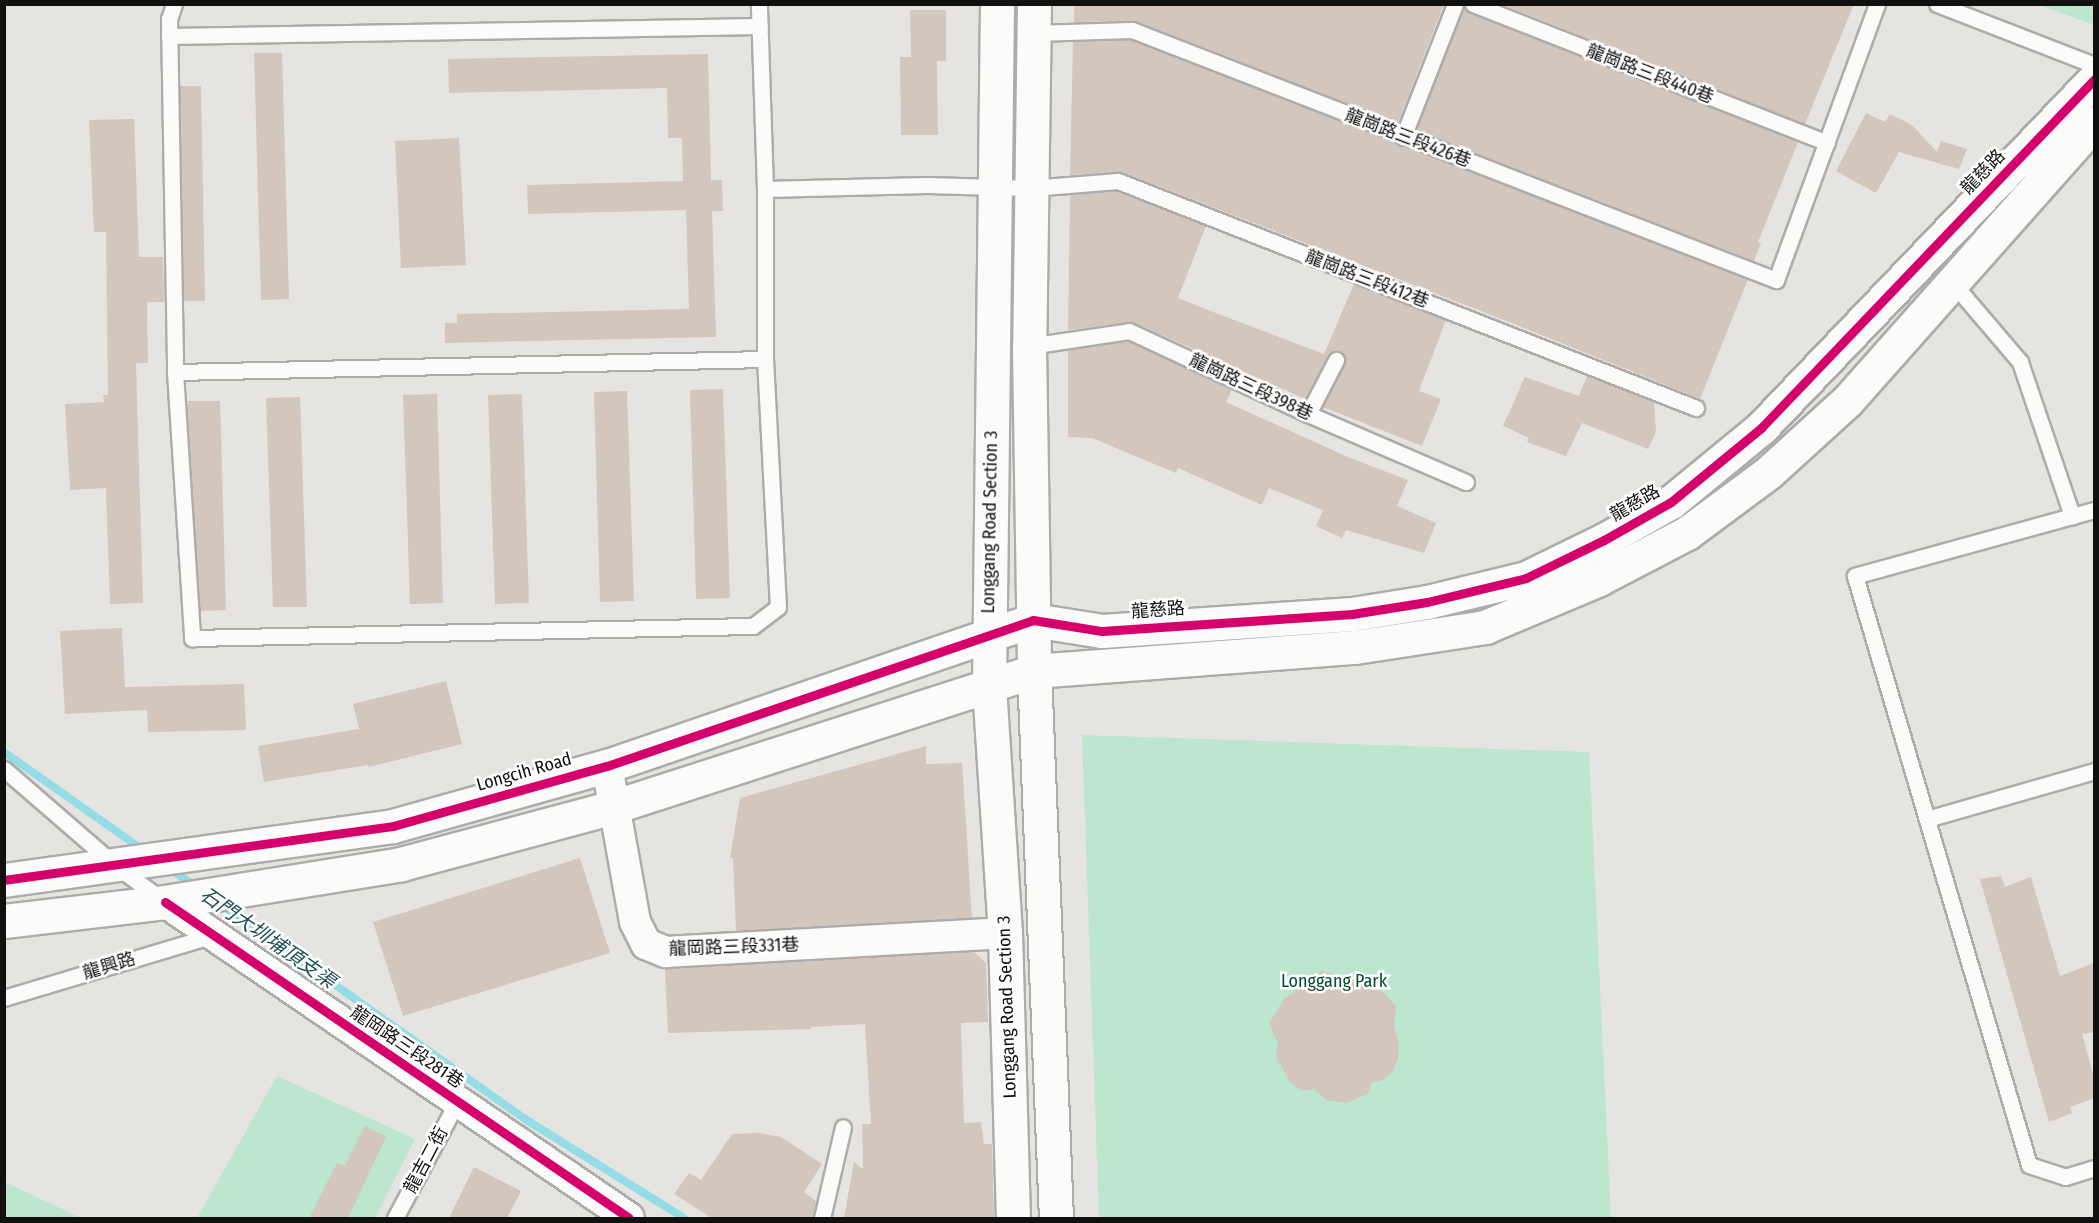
<!DOCTYPE html>
<html>
<head>
<meta charset="utf-8">
<style>
	body { margin:0 }
	#map { position:relative; width:2099px; height:1223px; overflow:hidden; background:#e6e4e1; font-family:"Fira Sans Condensed","Noto Sans TC",sans-serif }
	div>[style] { position:absolute }
	.green>* { inset:0; background:#bce6ce }
	.stream>* { height:8px; margin:-4px; padding:0 4px; transform-origin:4px; border-radius:4px; background:#94dde6 }
	.building>* { inset:0; background:#d3c6bc }
	.roads { filter:drop-shadow(2px 0 #adacab) drop-shadow(-2px 0 #adacab) drop-shadow(0 2px #adacab) drop-shadow(0 -2px #adacab) }
	.lane>* { height:15px; margin:-7.5px; padding:0 7.5px; transform-origin:7.5px; border-radius:7.5px; background:#fbfbfa }
	.street>* { height:30px; margin:-15px; padding:0 15px; transform-origin:15px; border-radius:15px; background:#fbfbfa }
	.secondary>* { height:33px; margin:-16.5px; padding:0 16.5px; transform-origin:16.5px; border-radius:16.5px; background:#fbfbfa }
	.cycleway>* { height:9px; margin:-4.5px; padding:0 4.5px; transform-origin:4.5px; border-radius:4.5px; background:#d6006c }
	span { translate:-50% -50%; white-space:nowrap; text-align:center; line-height:1.15; -webkit-text-stroke:5px #fff; paint-order:stroke }
	.street-label { font-size:18px; color:#11100f }
	.park-label { font-size:18px; color:#07492e }
	.water-label { font-size:20px; color:#215056; font-style:italic }
	.frame { position:absolute; inset:0; border:6px solid #11100f; pointer-events:none }
</style>
</head>
<body>
<div id="map">
	<div class="green">
		<div style="clip-path:polygon(2039px 5px,2094px 5px,2094px 21px,2092px 24px)"></div>
		<div style="clip-path:polygon(1082px 735px,1589px 752px,1611px 1218px,1099px 1218px)"></div>
		<div style="clip-path:polygon(277px 1076px,415px 1139px,375px 1218px,197px 1218px)"></div>
		<div style="clip-path:polygon(5px 1182px,81px 1218px,5px 1218px)"></div>
	</div>
	<div class="stream">
		<div style="left:4px;top:752px;width:170px;rotate:35.2deg"></div>
		<div style="left:167px;top:867px;width:36px;rotate:34deg"></div>
		<div style="left:219px;top:903px;width:375px;rotate:35.2deg"></div>
		<div style="left:525px;top:1119px;width:187px;rotate:31.9deg"></div>
	</div>
	<div class="building">
		<div style="clip-path:polygon(1074px 4px,1444px 4px,1398px 123px,1136px 21px,1074px 22px)"></div>
		<div style="clip-path:polygon(1501px 4px,1854px 4px,1805px 124px)"></div>
		<div style="clip-path:polygon(1464px 7px,1469px 13px,1798px 142px,1758px 242px,1761px 243px,1754px 261px,1416px 130px)"></div>
		<div style="clip-path:polygon(910px 10px,946px 10px,946px 61px,937px 61px,938px 135px,901px 135px,900px 57px,911px 57px)"></div>
		<div style="clip-path:polygon(1130px 40px,1748px 279px,1700px 399px,1504px 320px,1122px 172px,1070px 175px,1073px 42px)"></div>
		<div style="clip-path:polygon(254px 53px,282px 53px,289px 299px,261px 300px)"></div>
		<div style="clip-path:polygon(708px 54px,711px 180px,722px 180px,723px 211px,712px 211px,716px 337px,445px 343px,445px 323px,457px 323px,457px 314px,689px 309px,686px 210px,528px 214px,527px 185px,683px 181px,682px 138px,668px 138px,667px 88px,449px 93px,448px 59px)"></div>
		<div style="clip-path:polygon(180px 86px,201px 86px,205px 301px,184px 301px)"></div>
		<div style="clip-path:polygon(1866px 113px,1885px 122px,1890px 114px,1912px 125px,1937px 152px,1941px 141px,1967px 149px,1959px 169px,1899px 152px,1876px 193px,1836px 171px)"></div>
		<div style="clip-path:polygon(134px 119px,139px 257px,163px 257px,164px 302px,147px 302px,148px 363px,136px 363px,143px 603px,110px 604px,106px 488px,70px 490px,65px 404px,104px 402px,103px 395px,108px 395px,106px 232px,94px 232px,89px 120px)"></div>
		<div style="clip-path:polygon(459px 138px,466px 265px,401px 268px,395px 141px)"></div>
		<div style="clip-path:polygon(1117px 191px,1206px 226px,1178px 298px,1208px 310px,1324px 354px,1354px 284px,1446px 320px,1419px 391px,1441px 399px,1422px 446px,1323px 407px,1345px 364px,1344px 355px,1340px 351px,1331px 352px,1328px 355px,1305px 399px,1133px 322px,1068px 330px,1070px 195px)"></div>
		<div style="clip-path:polygon(1128px 341px,1232px 389px,1226px 402px,1350px 458px,1408px 480px,1397px 506px,1436px 523px,1424px 553px,1346px 530px,1342px 538px,1316px 526px,1323px 510px,1269px 488px,1262px 505px,1178px 468px,1176px 473px,1092px 438px,1068px 437px,1068px 350px)"></div>
		<div style="clip-path:polygon(1587px 376px,1654px 402px,1656px 432px,1648px 449px,1582px 423px,1566px 456px,1527px 442px,1529px 438px,1503px 426px,1525px 377px,1579px 396px)"></div>
		<div style="clip-path:polygon(723px 389px,730px 598px,696px 599px,690px 390px)"></div>
		<div style="clip-path:polygon(627px 391px,634px 601px,600px 602px,594px 392px)"></div>
		<div style="clip-path:polygon(437px 394px,443px 603px,410px 604px,403px 395px)"></div>
		<div style="clip-path:polygon(522px 394px,529px 603px,495px 604px,488px 395px)"></div>
		<div style="clip-path:polygon(300px 397px,307px 607px,273px 607px,266px 398px)"></div>
		<div style="clip-path:polygon(187px 401px,220px 401px,226px 610px,200px 611px)"></div>
		<div style="clip-path:polygon(122px 628px,125px 687px,244px 684px,246px 730px,148px 732px,147px 710px,65px 714px,60px 631px)"></div>
		<div style="clip-path:polygon(446px 681px,462px 744px,369px 767px,368px 765px,264px 782px,258px 746px,359px 729px,353px 704px)"></div>
		<div style="clip-path:polygon(926px 746px,926px 764px,962px 763px,972px 918px,736px 931px,733px 858px,730px 858px,740px 798px)"></div>
		<div style="clip-path:polygon(580px 858px,610px 953px,403px 1016px,373px 922px)"></div>
		<div style="clip-path:polygon(2001px 876px,2005px 887px,2031px 877px,2060px 976px,2094px 963px,2094px 1032px,2082px 1034px,2094px 1077px,2094px 1098px,2070px 1107px,2072px 1113px,2049px 1122px,1980px 879px)"></div>
		<div style="clip-path:polygon(974px 952px,986px 963px,988px 1022px,961px 1023px,964px 1123px,981px 1122px,984px 1144px,992px 1144px,994px 1218px,844px 1218px,854px 1162px,863px 1169px,862px 1124px,871px 1124px,865px 1024px,810px 1027px,811px 1029px,668px 1033px,665px 969px)"></div>
		<div style="clip-path:polygon(1322px 971px,1354px 979px,1383px 992px,1396px 1006px,1394px 1025px,1399px 1044px,1398px 1059px,1392px 1072px,1383px 1080px,1371px 1083px,1368px 1094px,1346px 1103px,1326px 1100px,1314px 1089px,1303px 1091px,1290px 1083px,1276px 1056px,1278px 1044px,1269px 1023px,1284px 999px)"></div>
		<div style="clip-path:polygon(365px 1126px,386px 1137px,348px 1218px,309px 1218px,337px 1163px,345px 1166px)"></div>
		<div style="clip-path:polygon(759px 1133px,781px 1137px,822px 1164px,804px 1192px,816px 1201px,813px 1218px,712px 1218px,674px 1194px,689px 1173px,701px 1180px,732px 1134px)"></div>
		<div style="clip-path:polygon(474px 1167px,521px 1191px,507px 1218px,449px 1218px)"></div>
	</div>
	<div class="roads">
		<div class="lane">
			<div style="left:174px;top:4px;width:16px;rotate:108deg"></div>
			<div style="left:169px;top:19px;width:353px;rotate:89deg"></div>
			<div style="left:175px;top:372px;width:590px;rotate:-1.26deg"></div>
			<div style="left:765px;top:359px;width:170px;rotate:-90deg"></div>
			<div style="left:765px;top:189px;width:185px;rotate:-91.9deg"></div>
			<div style="left:1473px;top:4px;width:380px;rotate:21.4deg"></div>
			<div style="left:1937px;top:4px;width:168px;rotate:21.2deg"></div>
			<div style="left:1034px;top:33px;width:98px;rotate:-1.8deg"></div>
			<div style="left:1132px;top:30px;width:691px;rotate:21.22deg"></div>
			<div style="left:1776px;top:280px;width:294px;rotate:-69.9deg"></div>
			<div style="left:169px;top:36px;width:591px;rotate:-0.97deg"></div>
			<div style="left:1403px;top:137px;width:143px;rotate:-68.6deg"></div>
			<div style="left:765px;top:189px;width:162px;rotate:-1.4deg"></div>
			<div style="left:927px;top:185px;width:104px;rotate:1.7deg"></div>
			<div style="left:1031px;top:188px;width:87px;rotate:-4.6deg"></div>
			<div style="left:1118px;top:181px;width:621px;rotate:21.44deg"></div>
			<div style="left:1952px;top:282px;width:105px;rotate:49.6deg"></div>
			<div style="left:2020px;top:362px;width:163px;rotate:71.3deg"></div>
			<div style="left:1029px;top:346px;width:101px;rotate:-8.5deg"></div>
			<div style="left:1129px;top:331px;width:197px;rotate:24.9deg"></div>
			<div style="left:1308px;top:414px;width:172px;rotate:23.3deg"></div>
			<div style="left:175px;top:372px;width:267px;rotate:86.3deg"></div>
			<div style="left:192px;top:638px;width:561px;rotate:-1.23deg"></div>
			<div style="left:753px;top:626px;width:31px;rotate:-37deg"></div>
			<div style="left:778px;top:607px;width:248px;rotate:-93deg"></div>
			<div style="left:1308px;top:414px;width:61px;rotate:-62.6deg"></div>
			<div style="left:2094px;top:510px;width:248px;rotate:164.6deg"></div>
			<div style="left:1855px;top:576px;width:614px;rotate:73.54deg"></div>
			<div style="left:2029px;top:1165px;width:38px;rotate:18deg"></div>
			<div style="left:2065px;top:1177px;width:30px;rotate:-17deg"></div>
			<div style="left:4px;top:769px;width:148px;rotate:40.9deg"></div>
			<div style="left:116px;top:866px;width:56px;rotate:36.3deg"></div>
			<div style="left:1927px;top:819px;width:174px;rotate:-16deg"></div>
			<div style="left:4px;top:998px;width:219px;rotate:-16.7deg"></div>
			<div style="left:395px;top:1218px;width:132px;rotate:-61.9deg"></div>
			<div style="left:822px;top:1218px;width:93px;rotate:-77deg"></div>
		</div>
		<div class="street">
			<div style="left:607px;top:766px;width:158px;rotate:79.8deg"></div>
			<div style="left:635px;top:922px;width:25px;rotate:63deg"></div>
			<div style="left:646px;top:944px;width:22px;rotate:22deg"></div>
			<div style="left:666px;top:952px;width:340px;rotate:-3.2deg"></div>
			<div style="left:165px;top:902px;width:561px;rotate:34.26deg"></div>
		</div>
		<div class="secondary">
			<div style="left:997px;top:4px;width:682px;rotate:90.67deg"></div>
			<div style="left:989px;top:686px;width:248px;rotate:86.3deg"></div>
			<div style="left:1005px;top:933px;width:285px;rotate:88.4deg"></div>
			<div style="left:1034px;top:4px;width:342px;rotate:90.8deg"></div>
			<div style="left:1029px;top:346px;width:325px;rotate:89.1deg"></div>
			<div style="left:1034px;top:671px;width:547px;rotate:87.7deg"></div>
			<div style="left:4px;top:880px;width:393px;rotate:-7.9deg"></div>
			<div style="left:393px;top:826px;width:222px;rotate:-15.7deg"></div>
			<div style="left:607px;top:766px;width:450px;rotate:-18.9deg"></div>
			<div style="left:1033px;top:620px;width:70px;rotate:9.1deg"></div>
			<div style="left:1102px;top:631px;width:251px;rotate:-3.9deg"></div>
			<div style="left:1352px;top:614px;width:76px;rotate:-9.1deg"></div>
			<div style="left:1427px;top:602px;width:102px;rotate:-13.6deg"></div>
			<div style="left:1526px;top:578px;width:87px;rotate:-26deg"></div>
			<div style="left:1604px;top:540px;width:77px;rotate:-29.6deg"></div>
			<div style="left:1671px;top:502px;width:117px;rotate:-39.4deg"></div>
			<div style="left:1761px;top:428px;width:482px;rotate:-46.3deg"></div>
			<div style="left:4px;top:921px;width:162px;rotate:-6.7deg"></div>
			<div style="left:165px;top:902px;width:239px;rotate:-9.1deg"></div>
			<div style="left:401px;top:864px;width:220px;rotate:-15deg"></div>
			<div style="left:613px;top:807px;width:442px;rotate:-17.9deg"></div>
			<div style="left:1034px;top:671px;width:322px;rotate:-4.3deg"></div>
			<div style="left:1355px;top:647px;width:132px;rotate:-8.7deg"></div>
			<div style="left:1485px;top:627px;width:124px;rotate:-22.8deg"></div>
			<div style="left:1599px;top:579px;width:99px;rotate:-27.6deg"></div>
			<div style="left:1687px;top:533px;width:102px;rotate:-36.6deg"></div>
			<div style="left:1769px;top:472px;width:107px;rotate:-42.3deg"></div>
			<div style="left:1848px;top:400px;width:370px;rotate:-48.4deg"></div>
		</div>
	</div>
	<div class="cycleway">
		<div style="left:4px;top:880px;width:393px;rotate:-7.9deg"></div>
		<div style="left:393px;top:826px;width:222px;rotate:-15.7deg"></div>
		<div style="left:607px;top:766px;width:450px;rotate:-18.9deg"></div>
		<div style="left:1033px;top:620px;width:70px;rotate:9.1deg"></div>
		<div style="left:1102px;top:631px;width:251px;rotate:-3.9deg"></div>
		<div style="left:1352px;top:614px;width:76px;rotate:-9.1deg"></div>
		<div style="left:1427px;top:602px;width:102px;rotate:-13.6deg"></div>
		<div style="left:1526px;top:578px;width:87px;rotate:-26deg"></div>
		<div style="left:1604px;top:540px;width:77px;rotate:-29.6deg"></div>
		<div style="left:1671px;top:502px;width:117px;rotate:-39.4deg"></div>
		<div style="left:1761px;top:428px;width:482px;rotate:-46.3deg"></div>
		<div style="left:165px;top:902px;width:561px;rotate:34.26deg"></div>
	</div>
	<div class="street-label">
		<span style="left:1650px;top:74px;rotate:21deg">龍崗路三段440巷</span>
		<span style="left:1408px;top:138px;rotate:21deg">龍崗路三段426巷</span>
		<span style="left:1983px;top:172px;rotate:-46deg">龍慈路</span>
		<span style="left:1367px;top:279px;rotate:21deg">龍崗路三段412巷</span>
		<span style="left:1251px;top:387px;rotate:25deg">龍崗路三段398巷</span>
		<span style="left:1635px;top:503px;rotate:-30deg">龍慈路</span>
		<span style="left:990px;top:522px;rotate:-89deg">Longgang Road Section 3</span>
		<span style="left:1158px;top:610px;rotate:-4deg">龍慈路</span>
		<span style="left:524px;top:772px;rotate:-16deg">Longcih Road</span>
		<span style="left:734px;top:947px;rotate:-2deg">龍岡路三段331巷</span>
		<span style="left:109px;top:966px;rotate:-17deg">龍興路</span>
		<span style="left:1007px;top:1007px;rotate:-92deg">Longgang Road Section 3</span>
		<span style="left:407px;top:1047px;rotate:34deg">龍岡路三段281巷</span>
		<span style="left:426px;top:1160px;rotate:-62deg">龍吉二街</span>
	</div>
	<div class="park-label">
		<span style="left:1334px;top:981px">Longgang Park</span>
	</div>
	<div class="water-label">
		<span style="left:268px;top:938px;rotate:35deg">石門大圳埔頂支渠</span>
	</div>
	<div class="frame"></div>
</div>
</body>
</html>
